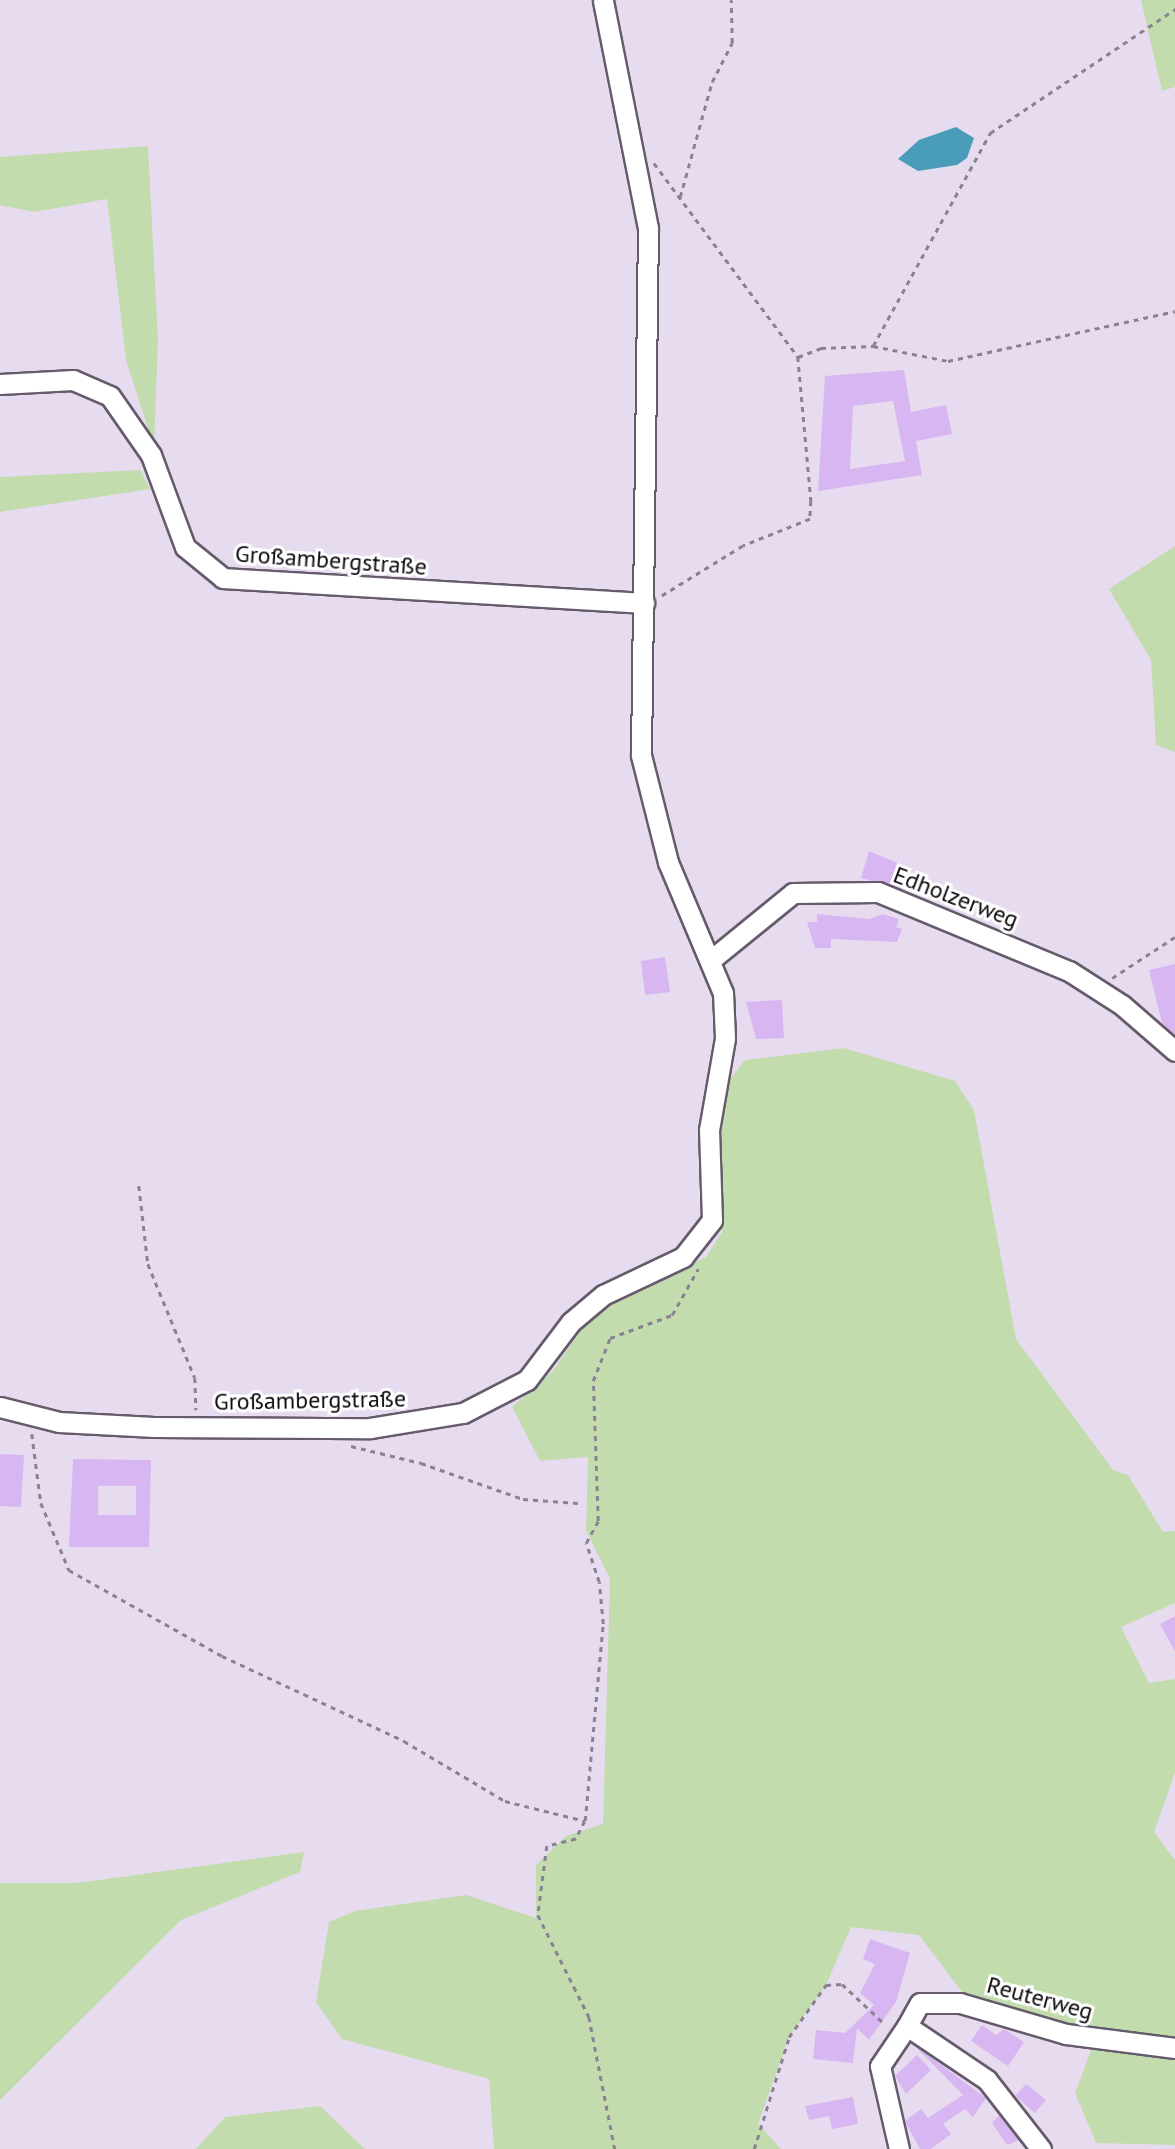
<!DOCTYPE html>
<html>
<head>
<meta charset="utf-8">
<style>
	body { margin:0 }
	#map { position:relative; width:1175px; height:2149px; overflow:hidden; background:#e7dcef; font-family:"PT Sans",sans-serif }
	div>[style] { position:absolute }
	.green>* { inset:0; background:#c3dcae }
	.water>* { inset:0; background:#4a9db8 }
	.building>* { inset:0; background:#d8b6f1 }
	.path>* { height:2.5px; margin-top:-1.25px; transform-origin:0; background:repeating-linear-gradient(90deg,#8a8290 0 5px,transparent 0 10px) }
	.roads { filter:drop-shadow(2px 0 #655b6c) drop-shadow(-2px 0 #655b6c) drop-shadow(0 2px #655b6c) drop-shadow(0 -2px #655b6c) }
	.minor>* { height:19px; margin:-9.5px; padding:0 9.5px; transform-origin:9.5px; border-radius:9.5px; background:#fff }
	span { translate:-50% -50%; white-space:nowrap; text-align:center; line-height:1.15; -webkit-text-stroke:6px #fff; paint-order:stroke }
	.street-label { font-size:24px; color:#0d0a10 }
</style>
</head>
<body>
<div id="map">
	<div class="green">
		<div style="clip-path:polygon(1141px 0,1175px 0,1175px 87px,1162px 91px)"></div>
		<div style="clip-path:polygon(148px 146px,158px 340px,154px 447px,126px 360px,107px 199px,34px 212px,0 205px,0 157px)"></div>
		<div style="clip-path:polygon(140px 470px,150px 489px,0 512px,0 477px)"></div>
		<div style="clip-path:polygon(1175px 546px,1175px 752px,1156px 745px,1151px 660px,1109px 589px)"></div>
		<div style="clip-path:polygon(844px 1048px,955px 1081px,974px 1110px,1016px 1339px,1113px 1470px,1128px 1475px,1163px 1532px,1175px 1531px,1175px 1603px,1121px 1627px,1149px 1683px,1175px 1679px,1175px 1773px,1154px 1832px,1175px 1860px,1175px 2145px,1096px 2143px,1075px 2093px,1093px 2045px,962px 1992px,919px 1935px,851px 1927px,826px 1985px,789px 2037px,758px 2124px,781px 2149px,494px 2149px,489px 2079px,342px 2039px,316px 2002px,329px 1922px,355px 1911px,466px 1895px,536px 1918px,536px 1865px,566px 1836px,603px 1824px,610px 1579px,586px 1530px,588px 1457px,540px 1461px,512px 1407px,553px 1371px,583px 1327px,624px 1296px,706px 1257px,722px 1232px,717px 1096px,745px 1060px)"></div>
		<div style="clip-path:polygon(304px 1852px,300px 1872px,181px 1920px,0 2100px,0 1883px,77px 1883px)"></div>
		<div style="clip-path:polygon(320px 2106px,365px 2149px,196px 2149px,225px 2117px)"></div>
	</div>
	<div class="water">
		<div style="clip-path:polygon(956px 127px,974px 138px,967px 158px,957px 165px,918px 171px,898px 159px,919px 140px)"></div>
	</div>
	<div class="building">
		<div style="clip-path:polygon(evenodd,904px 370px,911px 412px,946px 405px,952px 434px,916px 441px,922px 475px,818px 491px,825px 376px,904px 370px,893px 401px,905px 461px,850px 469px,853px 406px,893px 401px)"></div>
		<div style="clip-path:polygon(869px 851px,907px 867px,902px 889px,861px 878px)"></div>
		<div style="clip-path:polygon(817px 914px,869px 919px,883px 914px,899px 919px,896px 927px,902px 929px,897px 942px,831px 939px,831px 948px,815px 948px,807px 922px,817px 922px)"></div>
		<div style="clip-path:polygon(665px 957px,670px 992px,645px 995px,641px 961px)"></div>
		<div style="clip-path:polygon(1175px 964px,1175px 1035px,1162px 1023px,1149px 970px)"></div>
		<div style="clip-path:polygon(782px 1000px,784px 1038px,756px 1039px,746px 1002px)"></div>
		<div style="clip-path:polygon(0 1454px,24px 1455px,21px 1507px,0 1506px)"></div>
		<div style="clip-path:polygon(evenodd,73px 1459px,151px 1460px,149px 1547px,69px 1547px,73px 1459px,98px 1486px,136px 1486px,136px 1515px,98px 1515px,98px 1486px)"></div>
		<div style="clip-path:polygon(1175px 1616px,1175px 1651px,1160px 1624px)"></div>
		<div style="clip-path:polygon(870px 1939px,910px 1953px,896px 2002px,869px 2040px,857px 2028px,853px 2063px,813px 2059px,816px 2030px,845px 2033px,874px 2005px,860px 1993px,875px 1964px,863px 1959px)"></div>
		<div style="clip-path:polygon(982px 2025px,996px 2035px,1004px 2029px,1024px 2042px,1008px 2066px,971px 2041px)"></div>
		<div style="clip-path:polygon(914px 2045px,986px 2098px,973px 2117px,965px 2109px,943px 2124px,951px 2134px,931px 2149px,920px 2149px,905px 2121px,921px 2109px,928px 2118px,963px 2095px)"></div>
		<div style="clip-path:polygon(917px 2055px,931px 2070px,906px 2094px,895px 2076px)"></div>
		<div style="clip-path:polygon(1026px 2084px,1046px 2100px,1035px 2113px,1015px 2096px)"></div>
		<div style="clip-path:polygon(853px 2097px,858px 2124px,832px 2129px,829px 2116px,809px 2120px,805px 2106px)"></div>
		<div style="clip-path:polygon(999px 2115px,1019px 2140px,1007px 2145px,992px 2123px)"></div>
	</div>
	<div class="path">
		<div style="left:654px;top:163px;width:242px;rotate:53.4deg"></div>
		<div style="left:798px;top:357px;width:145px;rotate:84.8deg"></div>
		<div style="left:811px;top:501px;width:18px;rotate:93deg"></div>
		<div style="left:810px;top:519px;width:72px;rotate:158.1deg"></div>
		<div style="left:743px;top:546px;width:97px;rotate:148.4deg"></div>
		<div style="left:680px;top:197px;width:119px;rotate:-74.5deg"></div>
		<div style="left:712px;top:82px;width:44px;rotate:-62.9deg"></div>
		<div style="left:732px;top:43px;width:43px;rotate:-91.3deg"></div>
		<div style="left:873px;top:346px;width:76px;rotate:11.3deg"></div>
		<div style="left:948px;top:361px;width:232px;rotate:-12.4deg"></div>
		<div style="left:798px;top:357px;width:25px;rotate:-21deg"></div>
		<div style="left:821px;top:348px;width:52px;rotate:-2.2deg"></div>
		<div style="left:873px;top:346px;width:243px;rotate:-61.2deg"></div>
		<div style="left:990px;top:133px;width:223px;rotate:-33.8deg"></div>
		<div style="left:1112px;top:978px;width:75px;rotate:-33.1deg"></div>
		<div style="left:139px;top:1186px;width:79px;rotate:83.4deg"></div>
		<div style="left:148px;top:1264px;width:123px;rotate:67.6deg"></div>
		<div style="left:195px;top:1378px;width:32px;rotate:88deg"></div>
		<div style="left:32px;top:1434px;width:70px;rotate:82.6deg"></div>
		<div style="left:41px;top:1503px;width:73px;rotate:67.3deg"></div>
		<div style="left:69px;top:1570px;width:176px;rotate:29.3deg"></div>
		<div style="left:222px;top:1656px;width:201px;rotate:25deg"></div>
		<div style="left:404px;top:1741px;width:117px;rotate:30.7deg"></div>
		<div style="left:505px;top:1801px;width:82px;rotate:14deg"></div>
		<div style="left:585px;top:1821px;width:20px;rotate:117deg"></div>
		<div style="left:576px;top:1839px;width:30px;rotate:166deg"></div>
		<div style="left:547px;top:1846px;width:70px;rotate:97.4deg"></div>
		<div style="left:538px;top:1915px;width:114px;rotate:63.4deg"></div>
		<div style="left:589px;top:2017px;width:135px;rotate:78.9deg"></div>
		<div style="left:351px;top:1446px;width:72px;rotate:13.7deg"></div>
		<div style="left:421px;top:1463px;width:108px;rotate:19.4deg"></div>
		<div style="left:523px;top:1499px;width:55px;rotate:4.2deg"></div>
		<div style="left:585px;top:1821px;width:198px;rotate:-84.8deg"></div>
		<div style="left:603px;top:1624px;width:42px;rotate:-95.4deg"></div>
		<div style="left:599px;top:1582px;width:41px;rotate:-108.4deg"></div>
		<div style="left:586px;top:1543px;width:25px;rotate:-61deg"></div>
		<div style="left:598px;top:1521px;width:140px;rotate:-92deg"></div>
		<div style="left:593px;top:1381px;width:46px;rotate:-68.4deg"></div>
		<div style="left:610px;top:1338px;width:66px;rotate:-20.4deg"></div>
		<div style="left:672px;top:1315px;width:53px;rotate:-60.5deg"></div>
		<div style="left:754px;top:2149px;width:117px;rotate:-72.6deg"></div>
		<div style="left:789px;top:2037px;width:64px;rotate:-54.6deg"></div>
		<div style="left:826px;top:1985px;width:16px;rotate:-4deg"></div>
		<div style="left:842px;top:1984px;width:60px;rotate:43deg"></div>
	</div>
	<div class="roads">
		<div class="minor">
			<div style="left:0;top:384px;width:73px;rotate:-3.1deg"></div>
			<div style="left:73px;top:380px;width:40px;rotate:23.4deg"></div>
			<div style="left:110px;top:396px;width:72px;rotate:55.2deg"></div>
			<div style="left:151px;top:455px;width:98px;rotate:69.7deg"></div>
			<div style="left:185px;top:547px;width:49px;rotate:39.2deg"></div>
			<div style="left:223px;top:578px;width:422px;rotate:3.4deg"></div>
			<div style="left:712px;top:959px;width:104px;rotate:-39.2deg"></div>
			<div style="left:793px;top:893px;width:85px;rotate:-0.7deg"></div>
			<div style="left:878px;top:892px;width:207px;rotate:22.5deg"></div>
			<div style="left:1069px;top:971px;width:63px;rotate:32.7deg"></div>
			<div style="left:1122px;top:1005px;width:70px;rotate:41deg"></div>
			<div style="left:0;top:1407px;width:61px;rotate:14.3deg"></div>
			<div style="left:59px;top:1422px;width:95px;rotate:3deg"></div>
			<div style="left:154px;top:1427px;width:216px;rotate:0.3deg"></div>
			<div style="left:370px;top:1428px;width:94px;rotate:-9.2deg"></div>
			<div style="left:463px;top:1413px;width:72px;rotate:-27.3deg"></div>
			<div style="left:527px;top:1380px;width:73px;rotate:-52.8deg"></div>
			<div style="left:571px;top:1322px;width:42px;rotate:-40.2deg"></div>
			<div style="left:603px;top:1295px;width:89px;rotate:-25.4deg"></div>
			<div style="left:683px;top:1257px;width:47px;rotate:-51.9deg"></div>
			<div style="left:712px;top:1220px;width:90px;rotate:-91.9deg"></div>
			<div style="left:709px;top:1130px;width:93px;rotate:-80.1deg"></div>
			<div style="left:725px;top:1038px;width:45px;rotate:-92.5deg"></div>
			<div style="left:723px;top:993px;width:142px;rotate:-112.8deg"></div>
			<div style="left:668px;top:862px;width:110px;rotate:-104.2deg"></div>
			<div style="left:641px;top:755px;width:527px;rotate:-89.24deg"></div>
			<div style="left:648px;top:228px;width:232px;rotate:-101.2deg"></div>
			<div style="left:907px;top:2026px;width:26px;rotate:-61deg"></div>
			<div style="left:920px;top:2003px;width:40px"></div>
			<div style="left:960px;top:2003px;width:110px;rotate:16.3deg"></div>
			<div style="left:1066px;top:2034px;width:110px;rotate:7.3deg"></div>
			<div style="left:907px;top:2026px;width:97px;rotate:34deg"></div>
			<div style="left:987px;top:2080px;width:88px;rotate:52deg"></div>
			<div style="left:899px;top:2149px;width:85px;rotate:-102.9deg"></div>
			<div style="left:880px;top:2066px;width:48px;rotate:-56deg"></div>
		</div>
	</div>
	<div class="street-label">
		<span style="left:331px;top:560px;rotate:4deg">Großambergstraße</span>
		<span style="left:956px;top:897px;rotate:21deg">Edholzerweg</span>
		<span style="left:310px;top:1400px;rotate:-1deg">Großambergstraße</span>
		<span style="left:1040px;top:1998px;rotate:15deg">Reuterweg</span>
	</div>
</div>
</body>
</html>
